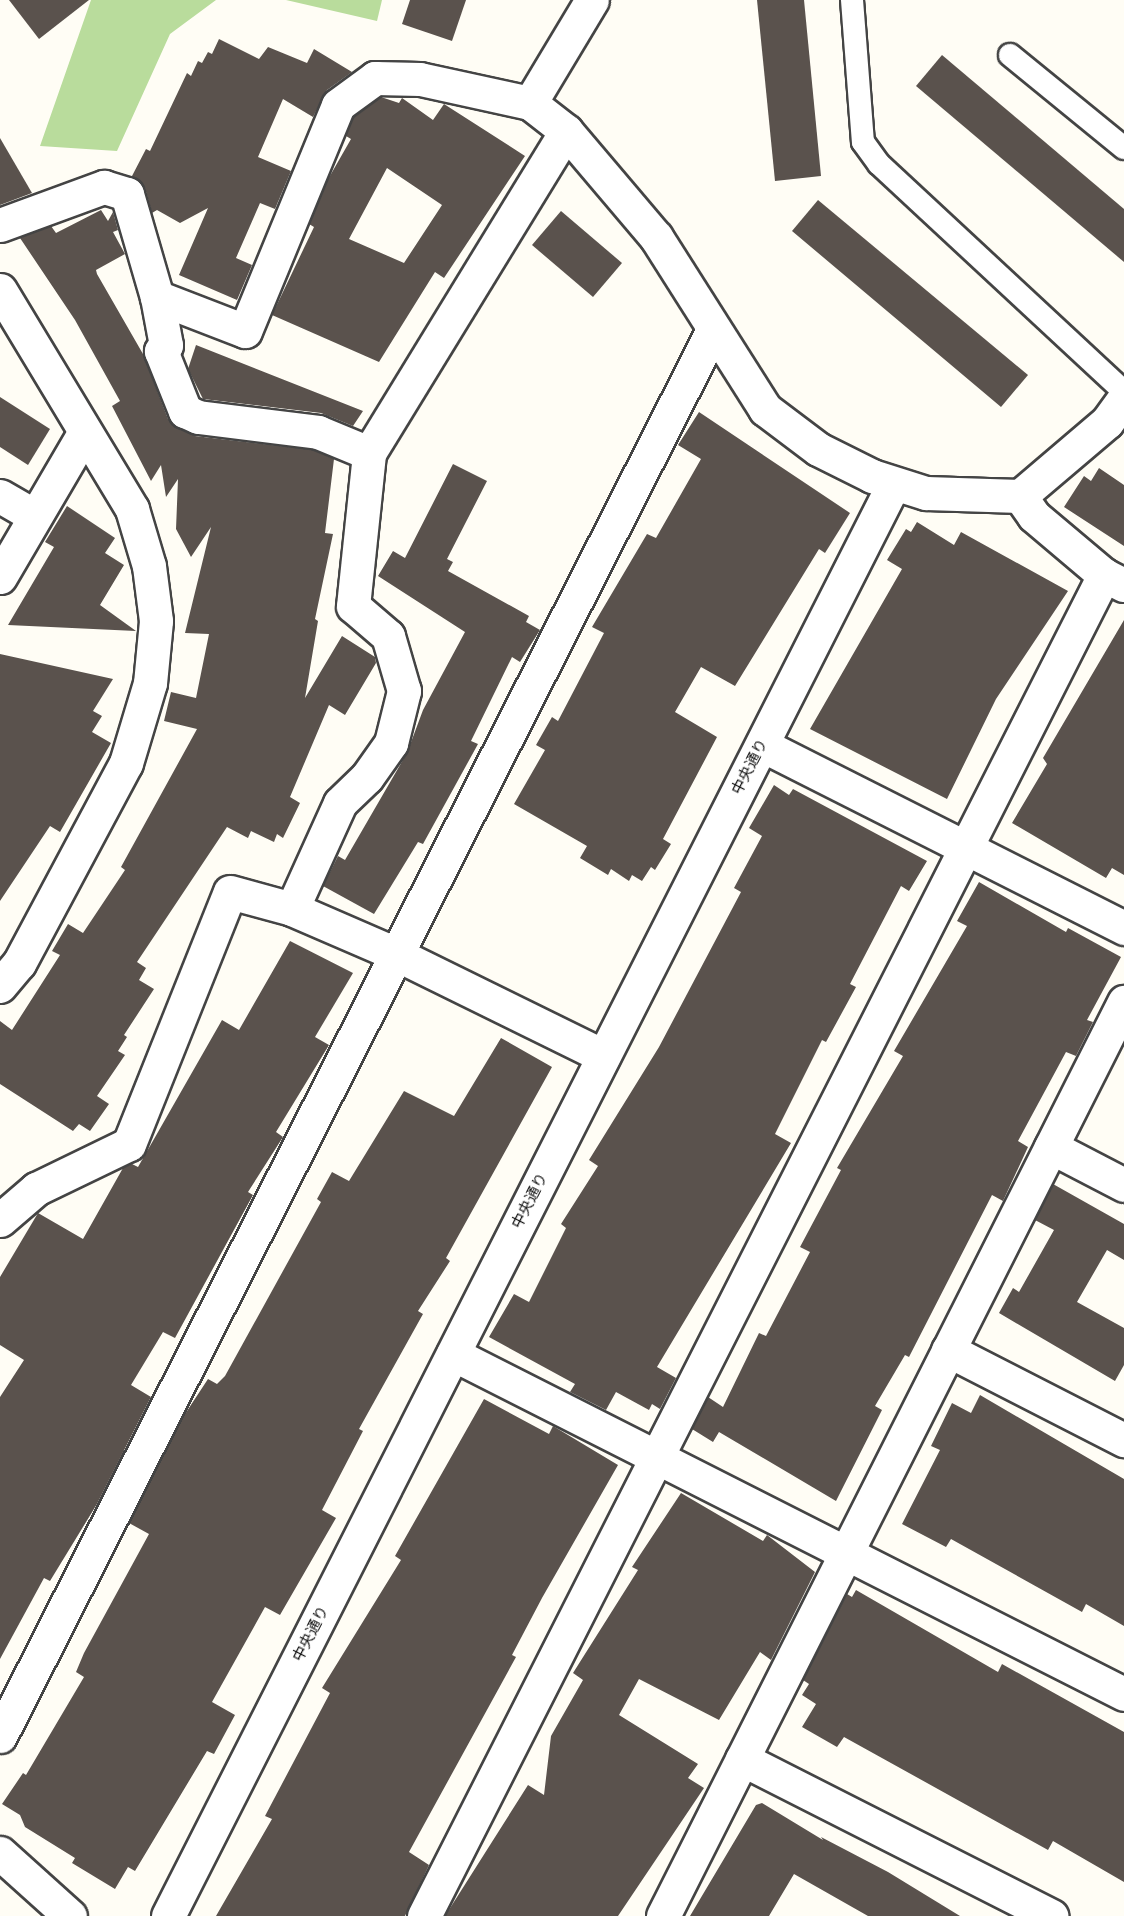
<!DOCTYPE html>
<html>
<head>
<meta charset="utf-8">
<style>
	body { margin:0 }
	#map { position:relative; width:1124px; height:1916px; overflow:hidden; background:#fffdf5; font-family:"Crimson Pro","Noto Sans JP",serif }
	div>[style] { position:absolute }
	.forest>* { inset:0; background:#b9dc9c }
	.building>* { inset:0; background:#5a524d }
	.roads { filter:drop-shadow(2px 0 #444) drop-shadow(-2px 0 #444) drop-shadow(0 2px #444) drop-shadow(0 -2px #444) }
	.service>* { height:22px; margin:-11px; padding:0 11px; transform-origin:11px; border-radius:11px; background:#fff }
	.minor>* { height:33px; margin:-16.5px; padding:0 16.5px; transform-origin:16.5px; border-radius:16.5px; background:#fff }
	.tertiary>* { height:33px; margin:-16.5px; padding:0 16.5px; transform-origin:16.5px; border-radius:16.5px; background:#fff }
	span { translate:-50% -50%; white-space:nowrap; text-align:center; line-height:1.15; -webkit-text-stroke:6px #fff; paint-order:stroke }
	.street-label { font-size:15px; color:#111 }
</style>
</head>
<body>
<div id="map">
	<div class="forest">
		<div style="clip-path:polygon(91px 0,216px 0,170px 34px,117px 151px,40px 146px)"></div>
		<div style="clip-path:polygon(286px 0,382px 0,377px 21px)"></div>
	</div>
	<div class="building">
		<div style="clip-path:polygon(9px 0,89px 0,39px 39px)"></div>
		<div style="clip-path:polygon(410px 0,466px 0,452px 41px,402px 24px)"></div>
		<div style="clip-path:polygon(757px 0,804px 0,821px 176px,775px 181px)"></div>
		<div style="clip-path:polygon(219px 39px,259px 59px,268px 47px,307px 63px,314px 49px,352px 72px,327px 90px,313px 117px,283px 99px,258px 157px,291px 171px,275px 209px,260px 203px,236px 258px,252px 265px,237px 300px,179px 275px,208px 208px,180px 223px,157px 210px,152px 213px,145px 188px,132px 176px,146px 149px,150px 151px,187px 73px,191px 76px,198px 61px,202px 63px,208px 52px,212px 54px)"></div>
		<div style="clip-path:polygon(942px 55px,1124px 209px,1124px 262px,916px 86px)"></div>
		<div style="clip-path:polygon(evenodd,381px 97px,399px 103px,402px 98px,433px 120px,444px 104px,525px 156px,444px 278px,435px 272px,379px 362px,272px 315px,314px 227px,309px 224px,327px 181px,351px 139px,346px 136px,353px 117px,381px 97px,387px 168px,442px 205px,404px 263px,349px 239px,387px 168px)"></div>
		<div style="clip-path:polygon(0 138px,32px 193px,0 205px)"></div>
		<div style="clip-path:polygon(818px 200px,1028px 375px,1001px 407px,792px 231px)"></div>
		<div style="clip-path:polygon(101px 210px,108px 221px,113px 212px,118px 230px,113px 232px,125px 254px,96px 270px,97px 274px,143px 354px,168px 419px,195px 436px,313px 450px,334px 459px,325px 533px,333px 534px,315px 619px,318px 621px,305px 698px,342px 636px,375px 657px,376px 663px,345px 715px,329px 705px,290px 797px,300px 803px,283px 838px,277px 834px,274px 842px,251px 831px,248px 838px,227px 827px,137px 962px,146px 968px,139px 980px,154px 989px,124px 1035px,127px 1037px,118px 1051px,125px 1055px,97px 1096px,109px 1104px,90px 1131px,79px 1124px,73px 1131px,0 1084px,0 1021px,12px 1030px,60px 955px,52px 951px,68px 924px,83px 933px,125px 870px,121px 867px,197px 729px,164px 721px,171px 692px,196px 698px,209px 634px,185px 633px,211px 527px,191px 557px,176px 529px,178px 479px,166px 497px,161px 465px,151px 481px,112px 406px,120px 401px,75px 320px,20px 238px,51px 226px,56px 233px)"></div>
		<div style="clip-path:polygon(561px 211px,622px 263px,593px 297px,532px 245px)"></div>
		<div style="clip-path:polygon(196px 345px,363px 411px,353px 426px,321px 413px,203px 399px,188px 369px)"></div>
		<div style="clip-path:polygon(0 397px,50px 429px,28px 465px,0 447px)"></div>
		<div style="clip-path:polygon(699px 412px,850px 513px,825px 553px,819px 549px,735px 686px,701px 667px,675px 712px,717px 737px,663px 839px,671px 844px,655px 870px,651px 867px,642px 881px,632px 875px,629px 881px,611px 869px,608px 875px,580px 858px,587px 846px,514px 804px,545px 750px,536px 745px,552px 717px,558px 721px,604px 633px,592px 627px,647px 534px,656px 538px,701px 459px,678px 445px)"></div>
		<div style="clip-path:polygon(453px 464px,487px 481px,447px 559px,453px 562px,448px 571px,529px 616px,526px 622px,540px 630px,520px 662px,512px 657px,471px 741px,478px 744px,423px 844px,418px 842px,374px 914px,323px 886px,338px 856px,345px 860px,407px 753px,423px 710px,465px 632px,378px 576px,393px 551px,405px 558px)"></div>
		<div style="clip-path:polygon(1099px 468px,1124px 485px,1124px 546px,1064px 507px,1084px 476px,1091px 481px)"></div>
		<div style="clip-path:polygon(67px 506px,115px 538px,105px 553px,124px 565px,100px 605px,136px 631px,8px 625px,54px 547px,45px 542px)"></div>
		<div style="clip-path:polygon(917px 522px,954px 545px,961px 532px,1068px 591px,996px 699px,947px 799px,810px 729px,902px 569px,887px 560px,906px 529px,911px 532px)"></div>
		<div style="clip-path:polygon(1124px 620px,1124px 875px,1112px 868px,1106px 878px,1012px 823px,1047px 764px,1043px 758px)"></div>
		<div style="clip-path:polygon(0 654px,113px 679px,93px 711px,102px 716px,92px 732px,111px 743px,60px 832px,50px 826px,0 901px)"></div>
		<div style="clip-path:polygon(774px 785px,789px 795px,793px 789px,927px 861px,909px 891px,901px 886px,850px 984px,856px 987px,826px 1042px,822px 1040px,775px 1134px,791px 1143px,657px 1367px,676px 1378px,660px 1409px,652px 1404px,649px 1410px,616px 1392px,606px 1410px,570px 1392px,575px 1384px,489px 1337px,514px 1294px,529px 1302px,566px 1228px,561px 1224px,598px 1166px,589px 1160px,659px 1047px,741px 892px,734px 888px,762px 836px,749px 828px)"></div>
		<div style="clip-path:polygon(979px 882px,1066px 932px,1068px 928px,1121px 957px,1087px 1020px,1093px 1022px,1076px 1056px,1066px 1052px,1018px 1141px,1028px 1147px,1003px 1201px,992px 1195px,909px 1357px,905px 1355px,875px 1406px,882px 1410px,836px 1501px,719px 1432px,713px 1442px,692px 1429px,708px 1397px,723px 1407px,759px 1333px,766px 1336px,810px 1252px,800px 1247px,841px 1170px,837px 1168px,903px 1056px,894px 1051px,967px 926px,957px 921px)"></div>
		<div style="clip-path:polygon(290px 941px,353px 973px,315px 1037px,329px 1045px,276px 1132px,283px 1137px,248px 1192px,253px 1195px,175px 1338px,163px 1332px,131px 1385px,151px 1397px,97px 1504px,50px 1581px,44px 1578px,0 1659px,0 1397px,24px 1360px,0 1345px,0 1277px,38px 1213px,83px 1239px,123px 1168px,132px 1164px,138px 1167px,222px 1020px,239px 1030px)"></div>
		<div style="clip-path:polygon(501px 1038px,552px 1067px,446px 1258px,450px 1261px,418px 1311px,423px 1314px,359px 1429px,363px 1431px,322px 1510px,336px 1518px,280px 1615px,265px 1607px,212px 1702px,235px 1715px,214px 1754px,207px 1751px,135px 1871px,128px 1867px,115px 1889px,72px 1863px,75px 1858px,25px 1827px,20px 1815px,2px 1804px,23px 1773px,26px 1775px,84px 1677px,76px 1672px,84px 1653px,149px 1534px,129px 1523px,183px 1417px,208px 1379px,217px 1384px,225px 1376px,321px 1202px,317px 1199px,332px 1172px,349px 1181px,404px 1091px,454px 1116px)"></div>
		<div style="clip-path:polygon(1053px 1184px,1124px 1224px,1124px 1260px,1107px 1250px,1077px 1302px,1124px 1328px,1124px 1365px,1115px 1381px,999px 1313px,1013px 1288px,1019px 1292px,1054px 1230px,1035px 1220px)"></div>
		<div style="clip-path:polygon(980px 1395px,1124px 1479px,1124px 1626px,1086px 1604px,1082px 1612px,951px 1539px,946px 1547px,902px 1524px,940px 1450px,931px 1446px,952px 1403px,971px 1413px)"></div>
		<div style="clip-path:polygon(484px 1399px,549px 1434px,553px 1426px,618px 1465px,542px 1598px,512px 1655px,516px 1657px,409px 1852px,429px 1865px,405px 1916px,216px 1916px,272px 1819px,265px 1816px,330px 1693px,322px 1688px,401px 1560px,395px 1556px)"></div>
		<div style="clip-path:polygon(681px 1493px,763px 1541px,767px 1535px,815px 1572px,771px 1660px,760px 1652px,719px 1720px,639px 1679px,619px 1715px,698px 1764px,688px 1778px,704px 1788px,618px 1916px,445px 1916px,528px 1785px,544px 1795px,551px 1736px,583px 1680px,573px 1673px,638px 1570px,632px 1567px)"></div>
		<div style="clip-path:polygon(856px 1590px,998px 1672px,1002px 1664px,1124px 1732px,1124px 1882px,1053px 1841px,1048px 1850px,844px 1737px,837px 1747px,802px 1727px,816px 1704px,802px 1695px,809px 1684px,803px 1680px,847px 1594px,852px 1597px)"></div>
		<div style="clip-path:polygon(762px 1803px,823px 1840px,821px 1837px,888px 1872px,960px 1916px,868px 1916px,794px 1874px,769px 1916px,690px 1916px,756px 1805px)"></div>
	</div>
	<div class="roads">
		<div class="service">
			<div style="left:852px;top:0;width:142px;rotate:85.6deg"></div>
			<div style="left:863px;top:142px;width:27px;rotate:54deg"></div>
			<div style="left:879px;top:164px;width:335px;rotate:42.9deg"></div>
			<div style="left:1010px;top:55px;width:147px;rotate:39.2deg"></div>
		</div>
		<div class="minor">
			<div style="left:530px;top:103px;width:120px;rotate:-59deg"></div>
			<div style="left:0;top:225px;width:111px;rotate:-20.1deg"></div>
			<div style="left:104px;top:187px;width:24px;rotate:17deg"></div>
			<div style="left:127px;top:194px;width:107px;rotate:73.8deg"></div>
			<div style="left:157px;top:297px;width:94px;rotate:21.1deg"></div>
			<div style="left:245px;top:331px;width:244px;rotate:-67.6deg"></div>
			<div style="left:338px;top:105px;width:46px;rotate:-36.1deg"></div>
			<div style="left:375px;top:78px;width:45px;rotate:1.3deg"></div>
			<div style="left:420px;top:79px;width:113px;rotate:12.3deg"></div>
			<div style="left:530px;top:103px;width:46px;rotate:37.9deg"></div>
			<div style="left:566px;top:131px;width:139px;rotate:49.7deg"></div>
			<div style="left:656px;top:237px;width:204px;rotate:57.6deg"></div>
			<div style="left:765px;top:409px;width:66px;rotate:37deg"></div>
			<div style="left:818px;top:449px;width:60px;rotate:26.6deg"></div>
			<div style="left:872px;top:476px;width:57px;rotate:17.5deg"></div>
			<div style="left:926px;top:493px;width:94px;rotate:1.8deg"></div>
			<div style="left:1020px;top:496px;width:114px;rotate:-40.4deg"></div>
			<div style="left:1107px;top:422px;width:29px;rotate:-54deg"></div>
			<div style="left:0;top:290px;width:256px;rotate:58.9deg"></div>
			<div style="left:132px;top:509px;width:59px;rotate:73.4deg"></div>
			<div style="left:149px;top:566px;width:55px;rotate:82.7deg"></div>
			<div style="left:156px;top:621px;width:62px;rotate:95.5deg"></div>
			<div style="left:150px;top:683px;width:84px;rotate:106.7deg"></div>
			<div style="left:126px;top:763px;width:227px;rotate:118.1deg"></div>
			<div style="left:19px;top:963px;width:30px;rotate:130deg"></div>
			<div style="left:157px;top:297px;width:49px;rotate:79.4deg"></div>
			<div style="left:166px;top:345px;width:8px;rotate:130deg"></div>
			<div style="left:161px;top:351px;width:65px;rotate:68.2deg"></div>
			<div style="left:185px;top:411px;width:14px;rotate:25deg"></div>
			<div style="left:198px;top:417px;width:121px;rotate:7.1deg"></div>
			<div style="left:318px;top:432px;width:55px;rotate:22.4deg"></div>
			<div style="left:0;top:496px;width:38px;rotate:30deg"></div>
			<div style="left:1020px;top:496px;width:24px;rotate:55deg"></div>
			<div style="left:1034px;top:516px;width:92px;rotate:40.1deg"></div>
			<div style="left:1104px;top:575px;width:22px;rotate:27deg"></div>
			<div style="left:0;top:577px;width:167px;rotate:-59.7deg"></div>
			<div style="left:762px;top:745px;width:406px;rotate:26.8deg"></div>
			<div style="left:292px;top:909px;width:116px;rotate:-65.6deg"></div>
			<div style="left:340px;top:803px;width:37px;rotate:-44deg"></div>
			<div style="left:367px;top:777px;width:42px;rotate:-54.8deg"></div>
			<div style="left:391px;top:743px;width:54px;rotate:-76deg"></div>
			<div style="left:404px;top:691px;width:57px;rotate:-106.2deg"></div>
			<div style="left:388px;top:636px;width:46px;rotate:-139.4deg"></div>
			<div style="left:353px;top:606px;width:154px;rotate:-84deg"></div>
			<div style="left:369px;top:453px;width:377px;rotate:-58.5deg"></div>
			<div style="left:1051px;top:1147px;width:82px;rotate:27.5deg"></div>
			<div style="left:0;top:1220px;width:48px;rotate:-40.7deg"></div>
			<div style="left:36px;top:1189px;width:103px;rotate:-25.8deg"></div>
			<div style="left:129px;top:1144px;width:271px;rotate:-68.2deg"></div>
			<div style="left:230px;top:892px;width:64px;rotate:15.3deg"></div>
			<div style="left:292px;top:909px;width:113px;rotate:23.4deg"></div>
			<div style="left:396px;top:954px;width:231px;rotate:26.2deg"></div>
			<div style="left:948px;top:1350px;width:198px;rotate:27.1deg"></div>
			<div style="left:453px;top:1354px;width:752px;rotate:26.87deg"></div>
			<div style="left:0;top:1736px;width:1576px;rotate:-63.11deg"></div>
			<div style="left:742px;top:1759px;width:347px;rotate:26.9deg"></div>
			<div style="left:0;top:1853px;width:94px;rotate:42deg"></div>
			<div style="left:424px;top:1916px;width:1504px;rotate:-63.11deg"></div>
			<div style="left:663px;top:1916px;width:1024px;rotate:-63.23deg"></div>
		</div>
		<div class="tertiary">
			<div style="left:168px;top:1916px;width:1604px;rotate:-63.13deg"></div>
		</div>
	</div>
	<div class="street-label">
		<span style="left:750px;top:767px;rotate:-63deg">中央通り</span>
		<span style="left:530px;top:1201px;rotate:-63deg">中央通り</span>
		<span style="left:311px;top:1634px;rotate:-63deg">中央通り</span>
	</div>
</div>
</body>
</html>
